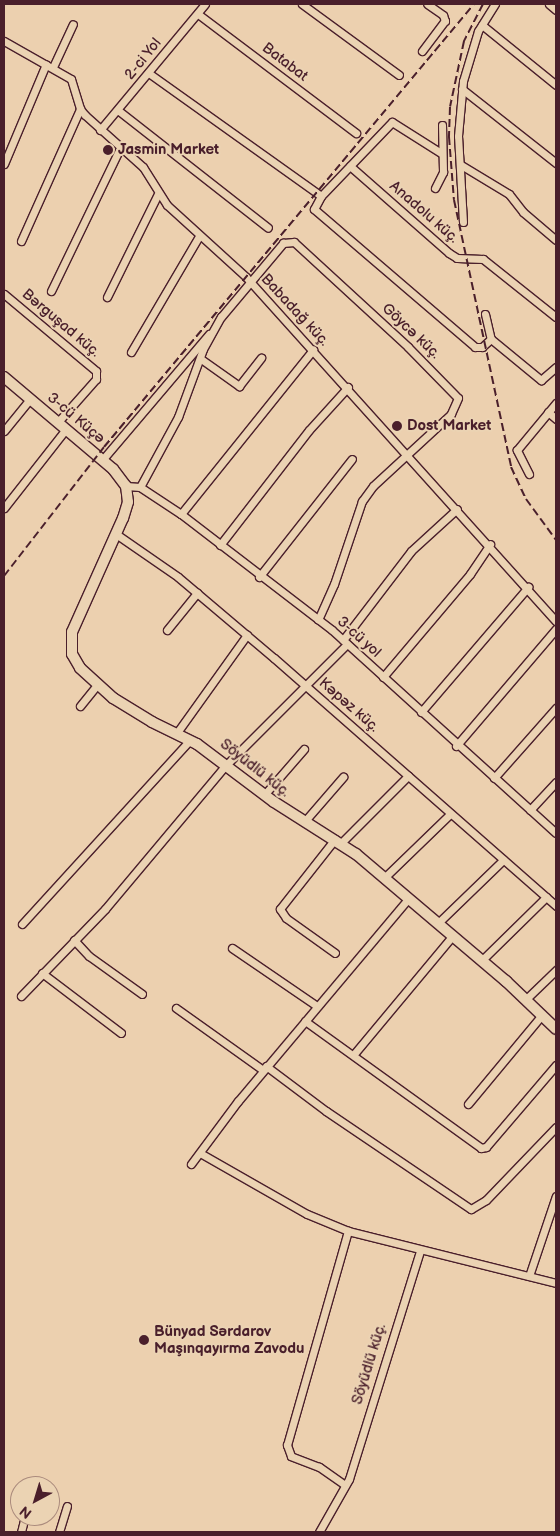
<!DOCTYPE html>
<html>
<head>
<meta charset="utf-8">
<style>
	body { margin:0 }
	#map { position:relative; width:560px; height:1536px; overflow:hidden; background:#ecd0af; font-family:"Balsamiq Sans",sans-serif }
	div>[style] { position:absolute }
	.roads { filter:drop-shadow(1px 0 #4a1f2b) drop-shadow(-1px 0 #4a1f2b) drop-shadow(0 1px #4a1f2b) drop-shadow(0 -1px #4a1f2b) }
	.street>* { height:7px; margin:-3.5px; padding:0 3.5px; transform-origin:3.5px; border-radius:3.5px; background:#ebd3b3 }
	.secondary>* { height:10px; margin:-5px; padding:0 5px; transform-origin:5px; border-radius:5px; background:#ebd3b3 }
	.rail>* { height:2px; margin-top:-1px; transform-origin:0; background:repeating-linear-gradient(90deg,#4a1f2b 0 8px,transparent 0 12px) }
	.dots>* { width:14px; height:14px; translate:-50% -50%; box-sizing:border-box; border:2px solid #ebd3b3; border-radius:50% }
	span { translate:-50% -50%; white-space:nowrap; text-align:center; line-height:1.15; -webkit-text-stroke:4px #ebd3b3; paint-order:stroke }
	.street-label { font-size:15px; color:#4a1f2b }
	.poi-label { font-size:15px; color:#4a1f2b; font-weight:700 }
	.left { translate:0 -50%; text-align:left }
	.frame { position:absolute; inset:0; border:5px solid #4a1f2b; pointer-events:none }
	.north { position:absolute; left:10px; top:1476px; width:50px; height:50px; box-sizing:border-box; background:#ebd3b3; border:1px solid #ab8b7d; border-radius:50%; rotate:219deg; font-size:14px; font-weight:700; line-height:20px; text-align:center; color:#4a1f2b }
	.north::after { content:''; display:block; margin:auto; width:18px; height:22px; background:#4a1f2b; clip-path:polygon(50% 0,100% 100%,50% 72%,0 100%) }
</style>
</head>
<body>
<div id="map">
	<div class="roads">
		<div class="street">
			<div style="left:302px;top:4px;width:120px;rotate:36.2deg"></div>
			<div style="left:549px;top:4px;width:9px;rotate:41deg"></div>
			<div style="left:198px;top:14px;width:198px;rotate:37deg"></div>
			<div style="left:482px;top:25px;width:95px;rotate:39deg"></div>
			<div style="left:4px;top:41px;width:77px;rotate:29.6deg"></div>
			<div style="left:71px;top:79px;width:31px;rotate:73deg"></div>
			<div style="left:80px;top:109px;width:8px;rotate:50deg"></div>
			<div style="left:85px;top:115px;width:78px;rotate:41.9deg"></div>
			<div style="left:143px;top:167px;width:45px;rotate:57.7deg"></div>
			<div style="left:167px;top:205px;width:107px;rotate:42.3deg"></div>
			<div style="left:246px;top:277px;width:463px;rotate:48deg"></div>
			<div style="left:422px;top:51px;width:38px;rotate:-53deg"></div>
			<div style="left:445px;top:21px;width:6px;rotate:-108deg"></div>
			<div style="left:443px;top:15px;width:19px;rotate:-145deg"></div>
			<div style="left:53px;top:67px;width:47px;rotate:-65.1deg"></div>
			<div style="left:150px;top:74px;width:210px;rotate:35.5deg"></div>
			<div style="left:462px;top:89px;width:120px;rotate:38.2deg"></div>
			<div style="left:119px;top:111px;width:189px;rotate:38.1deg"></div>
			<div style="left:100px;top:130px;width:164px;rotate:-50.2deg"></div>
			<div style="left:441px;top:153px;width:58px;rotate:-147.7deg"></div>
			<div style="left:392px;top:122px;width:103px;rotate:133.8deg"></div>
			<div style="left:321px;top:196px;width:15px;rotate:118deg"></div>
			<div style="left:314px;top:209px;width:212px;rotate:40.6deg"></div>
			<div style="left:475px;top:347px;width:7px"></div>
			<div style="left:482px;top:347px;width:12px;rotate:-42deg"></div>
			<div style="left:4px;top:164px;width:108px;rotate:-67.2deg"></div>
			<div style="left:461px;top:165px;width:56px;rotate:31.1deg"></div>
			<div style="left:509px;top:194px;width:23px;rotate:52deg"></div>
			<div style="left:523px;top:212px;width:43px;rotate:40.3deg"></div>
			<div style="left:350px;top:166px;width:132px;rotate:41.3deg"></div>
			<div style="left:449px;top:253px;width:9px;rotate:32deg"></div>
			<div style="left:457px;top:258px;width:26px;rotate:2deg"></div>
			<div style="left:483px;top:259px;width:93px;rotate:38.5deg"></div>
			<div style="left:435px;top:188px;width:18px;rotate:-63deg"></div>
			<div style="left:443px;top:172px;width:47px;rotate:-91.2deg"></div>
			<div style="left:463px;top:222px;width:86px;rotate:-93.3deg"></div>
			<div style="left:458px;top:136px;width:55px;rotate:-84.8deg"></div>
			<div style="left:463px;top:81px;width:52px;rotate:-73.3deg"></div>
			<div style="left:478px;top:31px;width:32px;rotate:-58deg"></div>
			<div style="left:21px;top:241px;width:145px;rotate:-65.9deg"></div>
			<div style="left:51px;top:291px;width:159px;rotate:-64.2deg"></div>
			<div style="left:4px;top:294px;width:120px;rotate:39.9deg"></div>
			<div style="left:96px;top:371px;width:8px;rotate:90deg"></div>
			<div style="left:96px;top:379px;width:57px;rotate:131.5deg"></div>
			<div style="left:107px;top:297px;width:115px;rotate:-63.7deg"></div>
			<div style="left:485px;top:314px;width:26px;rotate:77deg"></div>
			<div style="left:491px;top:339px;width:65px;rotate:39.4deg"></div>
			<div style="left:541px;top:380px;width:20px;rotate:-41deg"></div>
			<div style="left:131px;top:352px;width:134px;rotate:-59.6deg"></div>
			<div style="left:201px;top:359px;width:47px;rotate:35.4deg"></div>
			<div style="left:239px;top:386px;width:36px;rotate:-52deg"></div>
			<div style="left:548px;top:412px;width:11px;rotate:41deg"></div>
			<div style="left:4px;top:431px;width:41px;rotate:-50.9deg"></div>
			<div style="left:103px;top:459px;width:164px;rotate:-49.7deg"></div>
			<div style="left:529px;top:474px;width:27px;rotate:-117deg"></div>
			<div style="left:517px;top:450px;width:61px;rotate:-50.3deg"></div>
			<div style="left:126px;top:486px;width:14px;rotate:4deg"></div>
			<div style="left:140px;top:487px;width:49px;rotate:33.4deg"></div>
			<div style="left:181px;top:514px;width:190px;rotate:37.5deg"></div>
			<div style="left:332px;top:630px;width:302px;rotate:42.2deg"></div>
			<div style="left:140px;top:487px;width:80px;rotate:-61.5deg"></div>
			<div style="left:178px;top:417px;width:72px;rotate:-69.8deg"></div>
			<div style="left:203px;top:349px;width:37px;rotate:-61deg"></div>
			<div style="left:221px;top:317px;width:97px;rotate:-50deg"></div>
			<div style="left:283px;top:243px;width:11px;rotate:-5deg"></div>
			<div style="left:294px;top:242px;width:155px;rotate:42.6deg"></div>
			<div style="left:408px;top:347px;width:71px;rotate:45.6deg"></div>
			<div style="left:458px;top:398px;width:17px;rotate:114deg"></div>
			<div style="left:451px;top:414px;width:106px;rotate:137.3deg"></div>
			<div style="left:373px;top:486px;width:19px;rotate:126deg"></div>
			<div style="left:362px;top:501px;width:88px;rotate:108.6deg"></div>
			<div style="left:334px;top:584px;width:39px;rotate:114deg"></div>
			<div style="left:4px;top:508px;width:100px;rotate:-51.9deg"></div>
			<div style="left:181px;top:514px;width:211px;rotate:-51.2deg"></div>
			<div style="left:116px;top:534px;width:75px;rotate:34.7deg"></div>
			<div style="left:178px;top:577px;width:126px;rotate:40.2deg"></div>
			<div style="left:274px;top:658px;width:376px;rotate:41.3deg"></div>
			<div style="left:220px;top:545px;width:145px;rotate:-52.3deg"></div>
			<div style="left:309px;top:430px;width:58px;rotate:-47.8deg"></div>
			<div style="left:259px;top:577px;width:150px;rotate:-51.8deg"></div>
			<div style="left:167px;top:630px;width:48px;rotate:-51deg"></div>
			<div style="left:343px;top:640px;width:112px;rotate:-52.6deg"></div>
			<div style="left:411px;top:551px;width:62px;rotate:-42.4deg"></div>
			<div style="left:383px;top:677px;width:135px;rotate:-49.8deg"></div>
			<div style="left:470px;top:574px;width:36px;rotate:-56deg"></div>
			<div style="left:80px;top:706px;width:27px;rotate:-51deg"></div>
			<div style="left:421px;top:712px;width:165px;rotate:-49.4deg"></div>
			<div style="left:176px;top:734px;width:122px;rotate:-54.4deg"></div>
			<div style="left:456px;top:746px;width:154px;rotate:-49.5deg"></div>
			<div style="left:494px;top:778px;width:94px;rotate:-48.5deg"></div>
			<div style="left:264px;top:795px;width:61px;rotate:-49deg"></div>
			<div style="left:530px;top:810px;width:38px;rotate:-47deg"></div>
			<div style="left:304px;top:822px;width:60px;rotate:-49.1deg"></div>
			<div style="left:335px;top:839px;width:89px;rotate:128.2deg"></div>
			<div style="left:280px;top:909px;width:11px;rotate:56deg"></div>
			<div style="left:286px;top:918px;width:60px;rotate:35.5deg"></div>
			<div style="left:341px;top:843px;width:95px;rotate:-45deg"></div>
			<div style="left:385px;top:877px;width:91px;rotate:-44.1deg"></div>
			<div style="left:438px;top:923px;width:91px;rotate:-44.1deg"></div>
			<div style="left:22px;top:924px;width:249px;rotate:-47.6deg"></div>
			<div style="left:74px;top:940px;width:22px;rotate:47deg"></div>
			<div style="left:89px;top:956px;width:65px;rotate:35.6deg"></div>
			<div style="left:232px;top:948px;width:103px;rotate:34.3deg"></div>
			<div style="left:482px;top:960px;width:90px;rotate:-44.5deg"></div>
			<div style="left:42px;top:973px;width:99px;rotate:37.2deg"></div>
			<div style="left:21px;top:996px;width:121px;rotate:-46deg"></div>
			<div style="left:105px;top:909px;width:188px;rotate:-50deg"></div>
			<div style="left:226px;top:765px;width:171px;rotate:-45deg"></div>
			<div style="left:526px;top:999px;width:42px;rotate:-44deg"></div>
			<div style="left:176px;top:1008px;width:107px;rotate:35.5deg"></div>
			<div style="left:305px;top:1021px;width:217px;rotate:35.8deg"></div>
			<div style="left:481px;top:1148px;width:5px;rotate:-11deg"></div>
			<div style="left:486px;top:1147px;width:108px;rotate:-49.5deg"></div>
			<div style="left:354px;top:1054px;width:155px;rotate:-50.2deg"></div>
			<div style="left:266px;top:1066px;width:75px;rotate:36.9deg"></div>
			<div style="left:326px;top:1111px;width:175px;rotate:34.1deg"></div>
			<div style="left:471px;top:1209px;width:17px;rotate:-31deg"></div>
			<div style="left:486px;top:1200px;width:101px;rotate:-46.2deg"></div>
			<div style="left:468px;top:1104px;width:116px;rotate:-50.3deg"></div>
			<div style="left:200px;top:1153px;width:123px;rotate:29.7deg"></div>
			<div style="left:307px;top:1214px;width:44px;rotate:22.5deg"></div>
			<div style="left:348px;top:1231px;width:214px;rotate:14deg"></div>
			<div style="left:191px;top:1164px;width:79px;rotate:-53.3deg"></div>
			<div style="left:238px;top:1101px;width:265px;rotate:-49.9deg"></div>
			<div style="left:529px;top:1276px;width:84px;rotate:-71.4deg"></div>
			<div style="left:345px;top:1485px;width:32px;rotate:-145deg"></div>
			<div style="left:319px;top:1467px;width:30px;rotate:-159deg"></div>
			<div style="left:291px;top:1456px;width:12px;rotate:-110deg"></div>
			<div style="left:287px;top:1445px;width:223px;rotate:-74.1deg"></div>
			<div style="left:21px;top:1532px;width:16px;rotate:-76deg"></div>
			<div style="left:59px;top:1532px;width:27px;rotate:-73deg"></div>
			<div style="left:319px;top:1532px;width:61px;rotate:-60.5deg"></div>
			<div style="left:349px;top:1479px;width:239px;rotate:-72.7deg"></div>
		</div>
		<div class="secondary">
			<div style="left:4px;top:377px;width:143px;rotate:40.2deg"></div>
			<div style="left:113px;top:469px;width:21px;rotate:53deg"></div>
			<div style="left:126px;top:486px;width:16px;rotate:83deg"></div>
			<div style="left:128px;top:502px;width:17px;rotate:107deg"></div>
			<div style="left:123px;top:518px;width:125px;rotate:114.1deg"></div>
			<div style="left:72px;top:632px;width:22px;rotate:90deg"></div>
			<div style="left:72px;top:654px;width:16px;rotate:60deg"></div>
			<div style="left:80px;top:668px;width:45px;rotate:42.3deg"></div>
			<div style="left:113px;top:698px;width:46px;rotate:31.6deg"></div>
			<div style="left:152px;top:722px;width:50px;rotate:26.1deg"></div>
			<div style="left:197px;top:744px;width:96px;rotate:37deg"></div>
			<div style="left:274px;top:802px;width:97px;rotate:32.4deg"></div>
			<div style="left:356px;top:854px;width:197px;rotate:40.3deg"></div>
			<div style="left:506px;top:981px;width:69px;rotate:43.8deg"></div>
		</div>
	</div>
	<div class="rail">
		<div style="left:483px;top:4px;width:42px;rotate:117.2deg"></div>
		<div style="left:464px;top:41px;width:67px;rotate:102deg"></div>
		<div style="left:450px;top:107px;width:30px;rotate:92deg"></div>
		<div style="left:449px;top:137px;width:63px;rotate:85.5deg"></div>
		<div style="left:454px;top:200px;width:273px;rotate:77.9deg"></div>
		<div style="left:511px;top:467px;width:35px;rotate:65deg"></div>
		<div style="left:526px;top:499px;width:51px;rotate:53.8deg"></div>
		<div style="left:4px;top:576px;width:163px;rotate:-52.2deg"></div>
		<div style="left:104px;top:447px;width:577px;rotate:-50.13deg"></div>
	</div>
	<div class="dots">
		<div style="left:108px;top:150px;background:#4a1f2b"></div>
		<div style="left:397px;top:426px;background:#4a1f2b"></div>
		<div style="left:144px;top:1340px;background:#4a1f2b"></div>
	</div>
	<div class="street-label">
		<span style="left:143px;top:59px;rotate:-51deg">2-ci Yol</span>
		<span style="left:285px;top:62px;rotate:37deg">Batabat</span>
		<span style="left:424px;top:212px;rotate:41deg">Anadolu küç.</span>
		<span style="left:295px;top:310px;rotate:47deg">Babadağ küç.</span>
		<span style="left:61px;top:323px;rotate:40deg">Bərguşad küç.</span>
		<span style="left:411px;top:331px;rotate:43deg">Göycə küç.</span>
		<span style="left:76px;top:418px;rotate:40deg">3-cü Küçə</span>
		<span style="left:359px;top:637px;rotate:42deg">3-cü yol</span>
		<span style="left:349px;top:705px;rotate:41deg">Kəpəz küç.</span>
		<span style="left:255px;top:768px;rotate:38deg">Söyüdlü küç.</span>
		<span style="left:369px;top:1364px;rotate:-73deg">Söyüdlü küç.</span>
	</div>
	<div class="poi-label">
		<span class="left" style="left:118px;top:150px">Jasmin Market</span>
		<span class="left" style="left:407px;top:426px">Dost Market</span>
		<span class="left" style="left:154px;top:1340px">Bünyad Sərdarov<br>Maşınqayırma Zavodu</span>
	</div>
	<div class="frame"></div>
	<div class="north">N</div>
</div>
</body>
</html>
